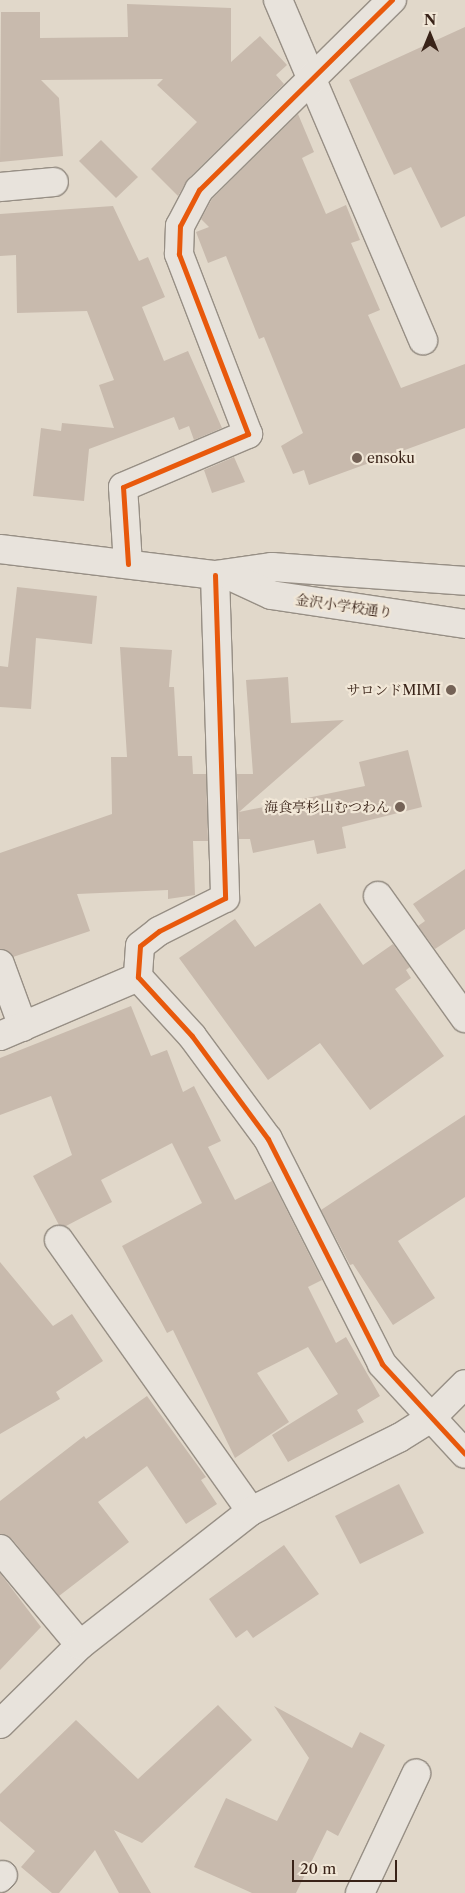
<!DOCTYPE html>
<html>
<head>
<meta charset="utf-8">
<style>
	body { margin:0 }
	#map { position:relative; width:465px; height:1893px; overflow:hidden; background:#e1d8ca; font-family:"Libre Caslon Text","Noto Serif JP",serif }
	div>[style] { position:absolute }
	.building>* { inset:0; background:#c8baad }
	.roads { filter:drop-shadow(1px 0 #978f85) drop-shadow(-1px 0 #978f85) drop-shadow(0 1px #978f85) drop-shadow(0 -1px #978f85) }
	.minor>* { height:28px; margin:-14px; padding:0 14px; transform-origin:14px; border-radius:14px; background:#e8e3dc }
	.tertiary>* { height:28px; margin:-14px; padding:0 14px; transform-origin:14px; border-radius:14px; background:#e8e3dc }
	.cycleway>* { height:5px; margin:-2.5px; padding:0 2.5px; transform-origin:2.5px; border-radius:2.5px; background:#e8590c }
	.dots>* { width:14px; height:14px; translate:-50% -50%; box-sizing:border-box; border:2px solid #f1e7d7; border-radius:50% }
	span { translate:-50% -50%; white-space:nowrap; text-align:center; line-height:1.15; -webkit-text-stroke:4.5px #f1e7d7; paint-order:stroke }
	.poi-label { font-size:14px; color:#392318 }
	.left { translate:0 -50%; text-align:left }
	.right { translate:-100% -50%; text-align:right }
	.street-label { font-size:14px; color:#392318 }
	.north { position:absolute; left:405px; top:10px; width:50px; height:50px; -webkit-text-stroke:4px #f1e7d7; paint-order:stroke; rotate:0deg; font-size:14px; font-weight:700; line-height:20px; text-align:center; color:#392318 }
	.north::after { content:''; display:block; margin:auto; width:18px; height:22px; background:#392318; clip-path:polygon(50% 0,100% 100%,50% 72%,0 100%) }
	.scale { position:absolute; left:292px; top:1860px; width:105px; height:22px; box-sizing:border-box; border:2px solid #392318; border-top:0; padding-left:6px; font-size:15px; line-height:18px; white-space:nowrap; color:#392318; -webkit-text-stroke:4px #f1e7d7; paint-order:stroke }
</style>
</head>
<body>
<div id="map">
	<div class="building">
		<div style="clip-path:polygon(127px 4px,231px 8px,231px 62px,260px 36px,287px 65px,276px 75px,284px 84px,188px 179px,178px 196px,151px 169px,197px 122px,157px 85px,163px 79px,41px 80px,59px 98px,63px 156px,0 162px,1px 12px,40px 12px,40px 38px,128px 37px)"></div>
		<div style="clip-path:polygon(465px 27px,465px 216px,441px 228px,411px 167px,394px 175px,349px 80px)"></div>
		<div style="clip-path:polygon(298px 114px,314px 152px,302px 158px,326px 214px,346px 205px,360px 240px,351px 243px,380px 310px,368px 315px,401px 388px,465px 364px,465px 428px,309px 485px,304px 470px,293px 474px,281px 446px,303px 433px,264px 337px,259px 339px,226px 256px,208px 263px,196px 232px,209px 227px,201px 219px,212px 199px)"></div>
		<div style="clip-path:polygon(101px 140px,138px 177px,116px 198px,79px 161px)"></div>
		<div style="clip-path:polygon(113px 206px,139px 261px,148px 257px,165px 297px,142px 307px,164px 361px,188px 351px,222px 428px,194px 440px,189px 426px,179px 430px,174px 417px,89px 449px,84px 501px,33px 496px,41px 428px,61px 431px,62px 423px,114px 428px,99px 385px,114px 380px,87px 311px,17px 313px,16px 255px,0 256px,0 214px)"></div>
		<div style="clip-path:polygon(234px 457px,245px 482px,212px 493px,204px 470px)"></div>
		<div style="clip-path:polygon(17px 587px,97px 596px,92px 644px,36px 638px,31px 709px,0 707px,0 666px,8px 667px)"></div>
		<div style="clip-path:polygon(120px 647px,172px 650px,169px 687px,174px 687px,178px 756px,192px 756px,193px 774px,206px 774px,208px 841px,193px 841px,195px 895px,168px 899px,168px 890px,77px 894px,90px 931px,13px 957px,0 949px,0 853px,112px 814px,111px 757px,127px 757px)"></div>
		<div style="clip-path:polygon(288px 677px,291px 723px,344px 720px,239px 812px,365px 786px,359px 762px,408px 750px,422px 807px,342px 827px,346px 848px,317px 854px,314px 840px,253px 853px,250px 839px,239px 839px,237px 774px,253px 774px,246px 680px)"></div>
		<div style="clip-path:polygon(465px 869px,465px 929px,435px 949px,418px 926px,425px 921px,413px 904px)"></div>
		<div style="clip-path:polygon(320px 903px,363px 965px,393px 944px,410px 967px,406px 970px,411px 978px,395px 989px,444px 1056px,370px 1110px,320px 1043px,268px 1080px,179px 958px,235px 919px,255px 947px)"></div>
		<div style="clip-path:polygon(131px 1006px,151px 1056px,167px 1050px,183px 1092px,194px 1086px,221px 1141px,208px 1147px,235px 1200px,272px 1181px,322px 1280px,308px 1287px,336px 1343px,346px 1337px,380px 1396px,357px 1410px,364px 1422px,288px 1462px,272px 1435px,338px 1394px,308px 1347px,257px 1373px,289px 1422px,235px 1458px,173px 1330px,167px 1333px,122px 1246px,202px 1203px,172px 1143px,101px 1180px,112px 1202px,66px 1226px,59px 1225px,33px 1176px,72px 1155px,51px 1096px,0 1115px,0 1058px)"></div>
		<div style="clip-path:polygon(465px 1115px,465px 1197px,398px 1241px,435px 1298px,393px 1325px,353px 1264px,350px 1265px,321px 1210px)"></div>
		<div style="clip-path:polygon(0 1262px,53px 1326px,72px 1314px,103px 1361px,56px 1392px,60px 1399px,0 1434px)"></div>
		<div style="clip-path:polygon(147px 1396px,206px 1477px,201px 1480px,217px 1504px,186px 1524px,147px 1466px,98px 1502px,129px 1542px,59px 1596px,12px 1539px,0 1534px,0 1501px,84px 1436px,86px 1439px)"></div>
		<div style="clip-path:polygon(399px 1484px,424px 1533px,360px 1564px,335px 1516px)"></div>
		<div style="clip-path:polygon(284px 1545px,319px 1594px,253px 1638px,247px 1630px,236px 1638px,209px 1599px)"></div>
		<div style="clip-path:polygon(0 1573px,41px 1627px,0 1670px)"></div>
		<div style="clip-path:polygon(218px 1705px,252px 1740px,142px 1843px,114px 1830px,151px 1893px,119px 1893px,95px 1850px,59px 1893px,52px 1893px,21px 1867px,35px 1851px,0 1821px,0 1794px,76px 1720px,138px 1779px)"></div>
		<div style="clip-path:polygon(274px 1706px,352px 1748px,360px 1732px,385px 1745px,338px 1836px,327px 1830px,296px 1893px,252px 1893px,194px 1867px,226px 1798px,277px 1821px,309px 1758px)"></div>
	</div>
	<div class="roads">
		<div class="minor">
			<div style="left:278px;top:0;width:370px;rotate:66.9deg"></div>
			<div style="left:0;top:187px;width:54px;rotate:-5.3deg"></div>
			<div style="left:128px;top:564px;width:77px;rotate:-93.7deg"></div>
			<div style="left:123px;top:487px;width:136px;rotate:-23deg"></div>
			<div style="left:248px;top:434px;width:193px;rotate:-111deg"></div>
			<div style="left:179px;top:254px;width:28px;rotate:-88deg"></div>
			<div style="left:180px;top:226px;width:41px;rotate:-62.2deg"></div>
			<div style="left:199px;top:190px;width:271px;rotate:-44.6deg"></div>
			<div style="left:215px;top:575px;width:323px;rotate:88.2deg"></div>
			<div style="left:225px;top:898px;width:74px;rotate:153.4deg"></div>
			<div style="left:159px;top:931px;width:24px;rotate:142deg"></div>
			<div style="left:140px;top:946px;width:31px;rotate:94deg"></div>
			<div style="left:138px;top:977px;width:80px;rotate:47.5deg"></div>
			<div style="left:192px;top:1036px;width:128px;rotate:53.6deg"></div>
			<div style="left:268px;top:1139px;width:252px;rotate:63.1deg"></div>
			<div style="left:382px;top:1364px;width:122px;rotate:47.3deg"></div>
			<div style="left:378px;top:896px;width:150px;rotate:54.5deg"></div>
			<div style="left:0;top:964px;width:67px;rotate:69.9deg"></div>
			<div style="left:0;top:1036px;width:150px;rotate:-23.1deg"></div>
			<div style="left:59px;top:1240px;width:332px;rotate:54.7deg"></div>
			<div style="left:0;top:1549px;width:125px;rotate:50.2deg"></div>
			<div style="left:0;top:1724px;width:112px;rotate:-44.6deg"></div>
			<div style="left:80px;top:1645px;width:217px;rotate:-38.1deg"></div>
			<div style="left:251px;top:1511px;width:165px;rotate:-26.3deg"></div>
			<div style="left:399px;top:1438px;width:36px;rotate:-32deg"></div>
			<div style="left:430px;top:1419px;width:49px;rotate:-45deg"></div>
			<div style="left:0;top:1878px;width:4px;rotate:-45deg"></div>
			<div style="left:360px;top:1893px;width:132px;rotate:-64.8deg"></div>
		</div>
		<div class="tertiary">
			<div style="left:0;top:549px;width:217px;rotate:6.9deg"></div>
			<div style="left:215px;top:575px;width:58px;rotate:-8deg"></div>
			<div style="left:272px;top:567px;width:194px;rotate:4.1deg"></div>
			<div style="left:228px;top:575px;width:47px;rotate:24.9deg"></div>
			<div style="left:271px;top:595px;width:196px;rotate:8.5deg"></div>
		</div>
	</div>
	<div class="cycleway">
		<div style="left:128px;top:564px;width:77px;rotate:-93.7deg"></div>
		<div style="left:123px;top:487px;width:136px;rotate:-23deg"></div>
		<div style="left:248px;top:434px;width:193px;rotate:-111deg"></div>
		<div style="left:179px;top:254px;width:28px;rotate:-88deg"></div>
		<div style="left:180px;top:226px;width:41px;rotate:-62.2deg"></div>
		<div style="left:199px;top:190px;width:271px;rotate:-44.6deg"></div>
		<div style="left:215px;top:575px;width:323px;rotate:88.2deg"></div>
		<div style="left:225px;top:898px;width:74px;rotate:153.4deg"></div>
		<div style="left:159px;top:931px;width:24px;rotate:142deg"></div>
		<div style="left:140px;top:946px;width:31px;rotate:94deg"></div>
		<div style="left:138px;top:977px;width:80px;rotate:47.5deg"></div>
		<div style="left:192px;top:1036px;width:128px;rotate:53.6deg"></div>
		<div style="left:268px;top:1139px;width:252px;rotate:63.1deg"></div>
		<div style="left:382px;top:1364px;width:122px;rotate:47.3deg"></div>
	</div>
	<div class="dots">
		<div style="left:357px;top:458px;background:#746256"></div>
		<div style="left:451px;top:690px;background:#746256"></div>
		<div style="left:400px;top:807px;background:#746256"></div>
	</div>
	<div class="poi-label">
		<span class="left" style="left:367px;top:458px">ensoku</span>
		<span class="right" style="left:441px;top:690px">サロンドMIMI</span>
		<span class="right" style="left:390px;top:807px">海食亭杉山むつわん</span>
	</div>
	<div class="street-label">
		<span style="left:344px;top:606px;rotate:8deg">金沢小学校通り</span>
	</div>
	<div class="north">N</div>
	<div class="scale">20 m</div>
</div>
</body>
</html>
